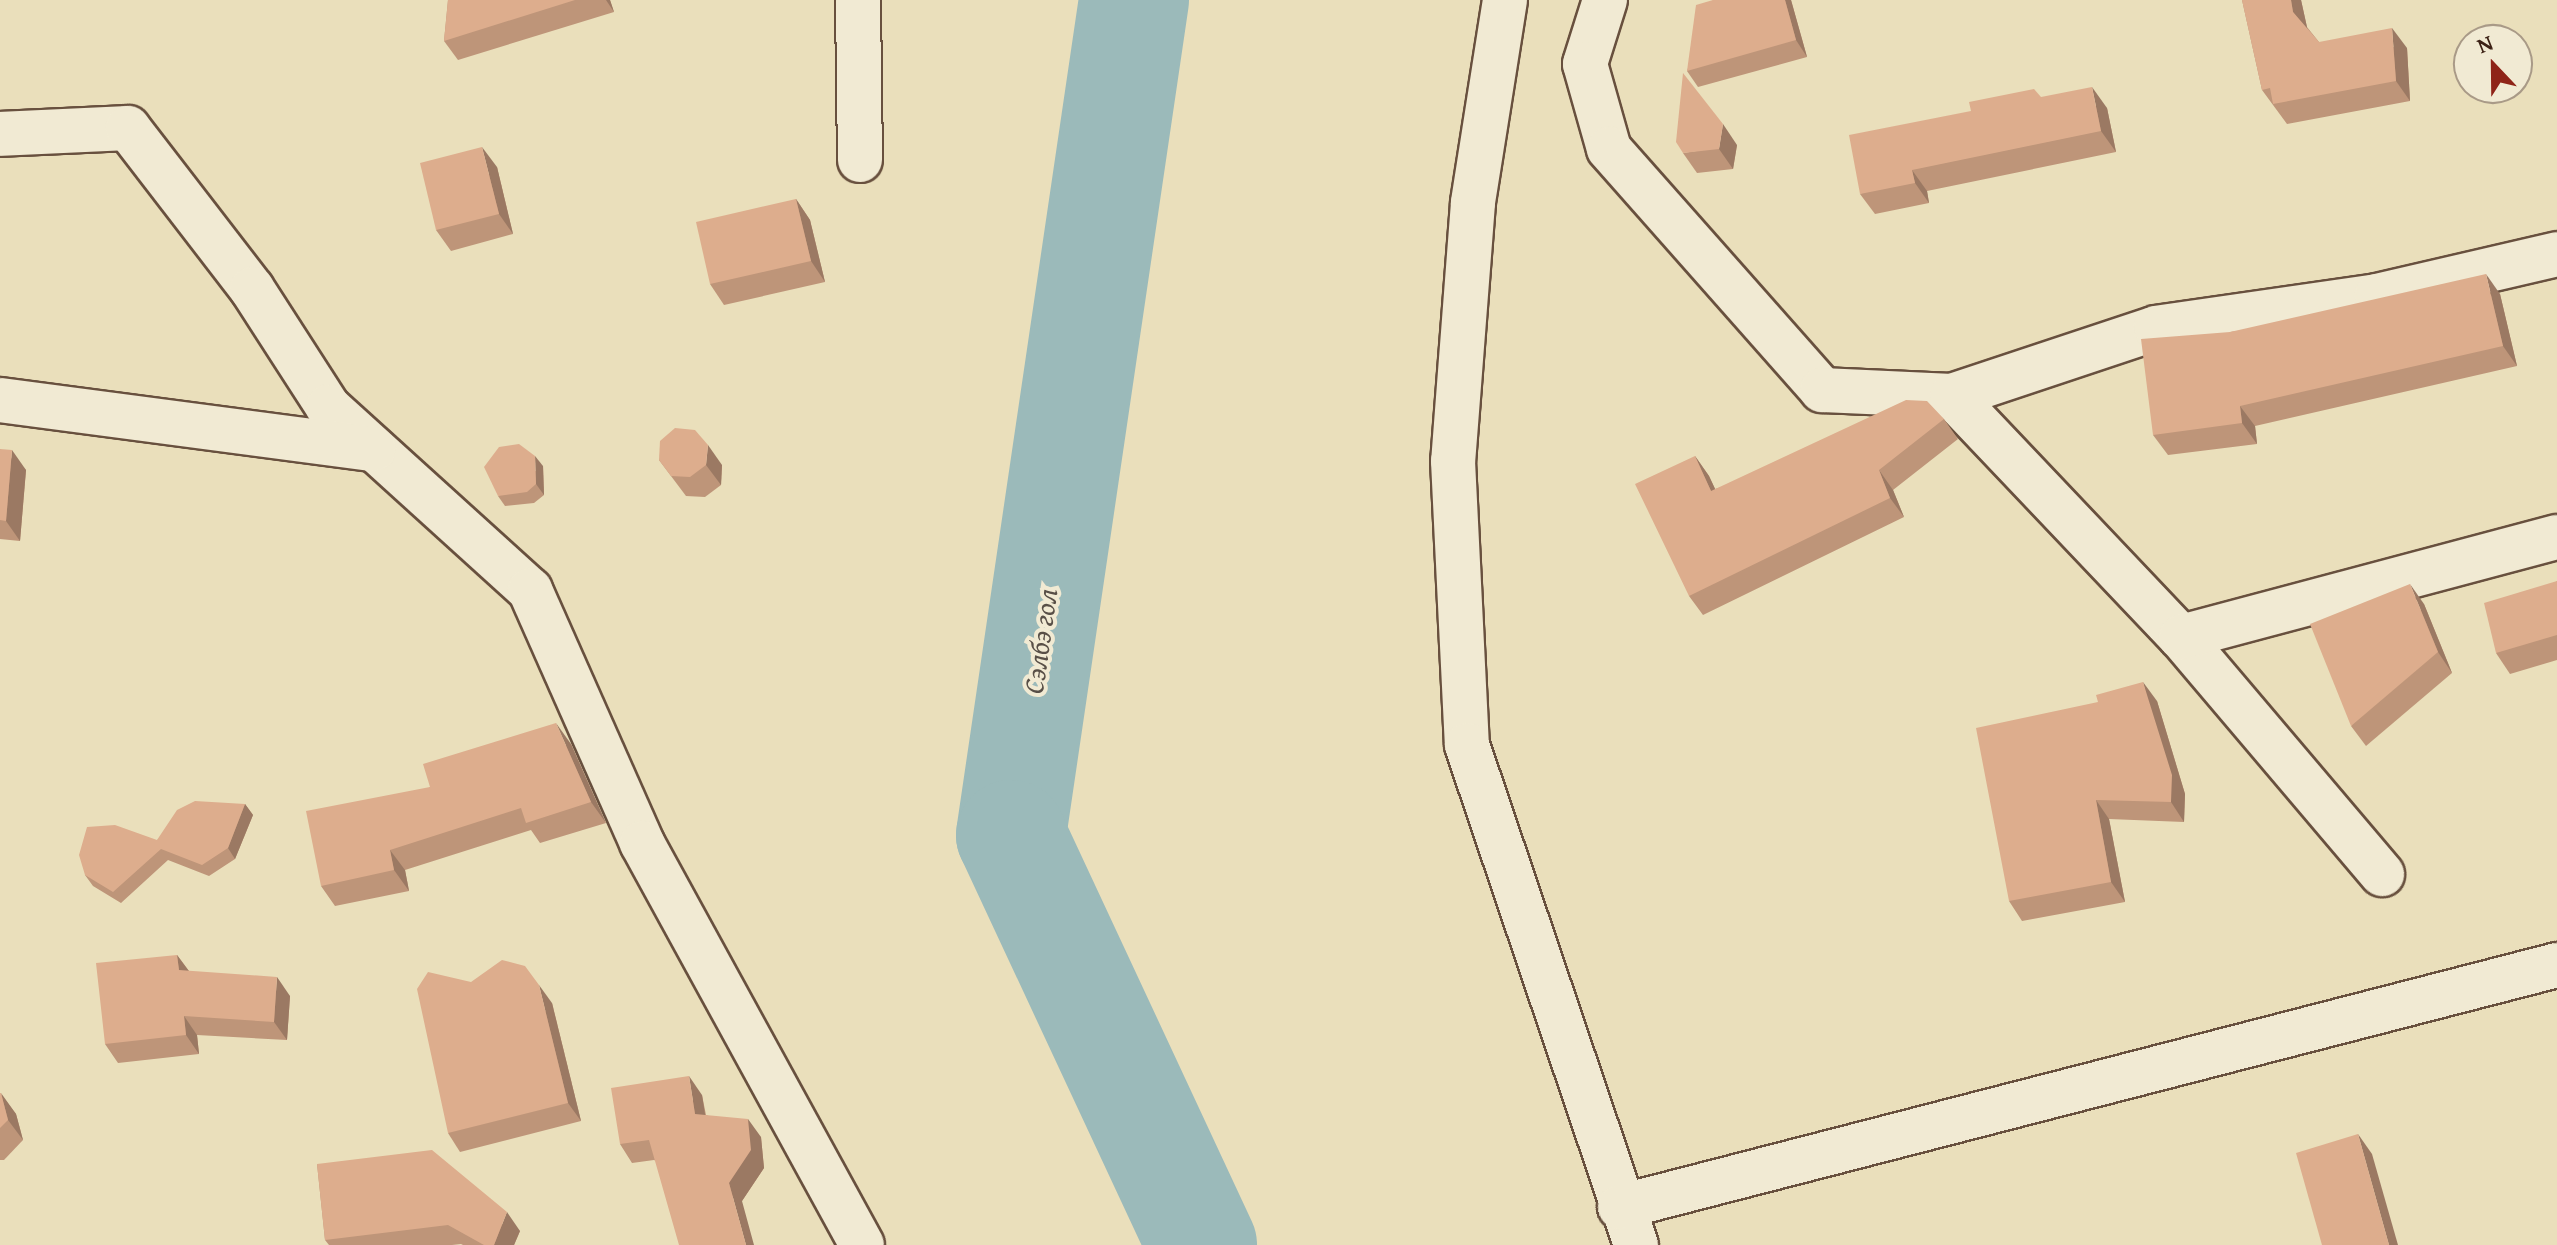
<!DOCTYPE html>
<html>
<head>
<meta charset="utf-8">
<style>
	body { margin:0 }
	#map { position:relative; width:2557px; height:1245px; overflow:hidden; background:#eadfbb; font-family:"Gentium Book Plus",serif }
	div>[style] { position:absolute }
	.river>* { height:110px; margin:-55px; padding:0 55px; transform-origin:55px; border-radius:55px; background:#9bbaba }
	.roads { filter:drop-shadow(2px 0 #68503e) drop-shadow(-2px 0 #68503e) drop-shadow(0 2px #68503e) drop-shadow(0 -2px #68503e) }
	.minor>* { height:44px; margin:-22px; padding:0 22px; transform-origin:22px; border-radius:22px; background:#f1ead3 }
	.wall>* { inset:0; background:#be9579 }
	.shaded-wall>* { inset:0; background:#9b7963 }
	.building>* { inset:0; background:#ddad8d }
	span { translate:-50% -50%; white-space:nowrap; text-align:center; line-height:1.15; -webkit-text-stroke:8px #f1ead3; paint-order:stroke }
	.water-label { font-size:28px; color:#584f47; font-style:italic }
	.north { position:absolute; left:2453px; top:24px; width:80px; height:80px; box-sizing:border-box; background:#f1ead3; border:2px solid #a99a87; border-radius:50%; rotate:338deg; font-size:22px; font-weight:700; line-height:32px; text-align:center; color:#3c2115 }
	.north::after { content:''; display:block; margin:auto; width:28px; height:36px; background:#8f2418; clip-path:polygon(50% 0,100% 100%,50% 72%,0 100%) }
</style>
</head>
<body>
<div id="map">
	<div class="river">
		<div style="left:1134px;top:0;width:844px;rotate:98.38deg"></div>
		<div style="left:1011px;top:835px;width:452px;rotate:65deg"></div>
	</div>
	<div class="roads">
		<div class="minor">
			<div style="left:858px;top:0;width:160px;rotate:89.3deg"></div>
			<div style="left:1505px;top:0;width:206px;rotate:99deg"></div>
			<div style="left:1473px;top:203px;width:259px;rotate:94.4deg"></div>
			<div style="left:1453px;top:461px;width:284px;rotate:87.2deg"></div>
			<div style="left:1467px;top:745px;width:528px;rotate:71.32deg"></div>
			<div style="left:1605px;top:0;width:67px;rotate:107.4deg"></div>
			<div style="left:1585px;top:64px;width:88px;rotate:74.2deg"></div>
			<div style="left:1609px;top:149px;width:322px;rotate:48.5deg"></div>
			<div style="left:1822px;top:390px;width:130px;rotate:2.6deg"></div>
			<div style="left:1952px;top:396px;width:332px;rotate:46.5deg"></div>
			<div style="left:2181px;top:637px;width:311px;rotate:49.7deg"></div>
			<div style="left:0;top:134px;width:128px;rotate:-2.7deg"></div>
			<div style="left:128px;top:128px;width:203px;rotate:52.4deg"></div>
			<div style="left:252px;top:289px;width:140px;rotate:57.2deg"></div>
			<div style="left:328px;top:407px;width:273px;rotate:42.2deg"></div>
			<div style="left:530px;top:590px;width:277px;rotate:66.1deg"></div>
			<div style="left:642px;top:843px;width:458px;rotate:61.3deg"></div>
			<div style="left:1952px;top:396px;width:215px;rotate:-18.4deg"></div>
			<div style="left:2156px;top:328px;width:223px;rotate:-8.2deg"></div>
			<div style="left:2377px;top:296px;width:185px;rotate:-13.1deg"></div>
			<div style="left:0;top:400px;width:377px;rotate:7.5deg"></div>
			<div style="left:2181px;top:637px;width:389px;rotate:-14.9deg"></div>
			<div style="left:1620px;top:1207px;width:968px;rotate:-14.48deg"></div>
		</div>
	</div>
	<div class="wall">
		<div style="clip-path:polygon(448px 0,610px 0,614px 12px,458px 60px,444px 41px)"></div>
		<div style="clip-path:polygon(1713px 0,1791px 0,1807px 57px,1698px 87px,1687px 71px)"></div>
		<div style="clip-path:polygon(2242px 0,2301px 0,2307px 27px,2319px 42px,2407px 48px,2410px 101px,2287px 124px,2262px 90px)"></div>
		<div style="clip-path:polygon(2041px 97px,2107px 108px,2116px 152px,1927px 191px,1929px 203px,1875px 214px,1860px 194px)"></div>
		<div style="clip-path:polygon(1737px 145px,1733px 169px,1697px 173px,1683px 153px)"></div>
		<div style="clip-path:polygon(497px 167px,513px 234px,451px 251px,436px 230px)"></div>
		<div style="clip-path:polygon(796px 199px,810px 220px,825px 282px,724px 305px,710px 284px)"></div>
		<div style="clip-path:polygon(2500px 294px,2517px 366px,2255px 426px,2257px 444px,2168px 455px,2153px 435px,2230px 332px)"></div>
		<div style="clip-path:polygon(1944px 419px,1958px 439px,1893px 490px,1904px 517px,1703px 615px,1689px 596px,1695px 456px,1709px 476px,1715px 489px)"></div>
		<div style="clip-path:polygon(0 449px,26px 470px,20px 541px,0 539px)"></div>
		<div style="clip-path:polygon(659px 460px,722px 465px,721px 485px,705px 497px,686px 496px)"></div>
		<div style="clip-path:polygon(543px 466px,544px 495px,534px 503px,505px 506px,498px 496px)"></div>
		<div style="clip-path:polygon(2557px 581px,2557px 660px,2510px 674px,2496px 653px)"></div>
		<div style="clip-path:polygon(2424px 604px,2452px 673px,2366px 746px,2351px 726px)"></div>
		<div style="clip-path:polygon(2157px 701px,2185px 794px,2184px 822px,2109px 819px,2125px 902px,2022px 921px,2009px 901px)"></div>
		<div style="clip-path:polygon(571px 744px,606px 823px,540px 843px,531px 830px,405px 870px,409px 891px,335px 906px,321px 886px,430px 787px)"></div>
		<div style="clip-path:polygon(245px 804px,253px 815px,235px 859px,209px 876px,168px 860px,121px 903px,93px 886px,85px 875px,157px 840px)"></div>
		<div style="clip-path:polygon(177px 955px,189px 971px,290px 996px,287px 1040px,197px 1035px,199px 1054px,118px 1063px,105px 1044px)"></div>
		<div style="clip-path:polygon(552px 1003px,581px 1121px,460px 1152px,448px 1133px)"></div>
		<div style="clip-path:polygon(0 1093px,16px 1114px,23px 1140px,4px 1160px,0 1160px)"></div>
		<div style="clip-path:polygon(702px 1095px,706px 1115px,761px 1137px,764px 1168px,742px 1201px,654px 1160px,632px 1163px,620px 1144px)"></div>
		<div style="clip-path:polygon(317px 1164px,520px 1231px,514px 1245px,463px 1245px,461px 1244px,452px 1245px,329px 1245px,325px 1240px)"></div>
	</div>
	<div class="shaded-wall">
		<div style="clip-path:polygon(606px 0,610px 0,614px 12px)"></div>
		<div style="clip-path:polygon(1785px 0,1791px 0,1807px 57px,1796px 40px)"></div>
		<div style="clip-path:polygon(2291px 0,2301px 0,2308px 32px,2293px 12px)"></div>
		<div style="clip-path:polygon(2392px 28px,2407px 48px,2410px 101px,2396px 81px)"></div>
		<div style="clip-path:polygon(2092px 87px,2107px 108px,2116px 152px,2101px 131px)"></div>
		<div style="clip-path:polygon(1723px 124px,1737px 145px,1733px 169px,1719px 149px)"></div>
		<div style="clip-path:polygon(482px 147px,497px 167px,513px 234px,499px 214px)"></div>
		<div style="clip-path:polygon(1912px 170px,1927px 191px,1929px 203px,1915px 183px)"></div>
		<div style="clip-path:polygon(796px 199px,810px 220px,825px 282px,811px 261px)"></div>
		<div style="clip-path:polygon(2486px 274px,2500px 294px,2517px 366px,2503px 346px)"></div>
		<div style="clip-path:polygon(2240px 406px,2255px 426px,2257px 444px,2242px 423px)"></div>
		<div style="clip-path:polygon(708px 445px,722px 465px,721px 485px,706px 465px)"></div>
		<div style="clip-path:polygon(12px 450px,26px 470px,20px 541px,6px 521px)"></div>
		<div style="clip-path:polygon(535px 456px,543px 466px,544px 495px,536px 484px)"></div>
		<div style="clip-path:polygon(1695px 456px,1709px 476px,1725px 510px,1711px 491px)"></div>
		<div style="clip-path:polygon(1879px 470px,1893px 490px,1904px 517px,1890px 498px)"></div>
		<div style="clip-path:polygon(2410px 584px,2424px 604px,2452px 673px,2438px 652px)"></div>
		<div style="clip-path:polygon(2143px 682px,2157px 701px,2185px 794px,2184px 822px,2171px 802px)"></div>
		<div style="clip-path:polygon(556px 723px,571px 744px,606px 823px,591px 802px)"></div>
		<div style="clip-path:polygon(2096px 800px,2109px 819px,2125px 902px,2111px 882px)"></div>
		<div style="clip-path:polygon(245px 804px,253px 815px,235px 859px,228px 848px)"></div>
		<div style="clip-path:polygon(390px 850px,405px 870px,409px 891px,394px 870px)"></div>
		<div style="clip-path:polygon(177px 955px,191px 974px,179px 970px)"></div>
		<div style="clip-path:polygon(277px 977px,290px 996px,287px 1040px,274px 1022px)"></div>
		<div style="clip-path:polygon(539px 985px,552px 1003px,581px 1121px,568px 1103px)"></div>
		<div style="clip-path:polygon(184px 1016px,197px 1035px,199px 1054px,186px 1035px)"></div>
		<div style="clip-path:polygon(689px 1076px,702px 1095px,708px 1133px,695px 1114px)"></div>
		<div style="clip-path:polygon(1px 1093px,16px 1114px,23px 1140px,8px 1120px)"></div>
		<div style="clip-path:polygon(748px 1119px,761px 1137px,764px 1168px,742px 1201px,754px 1245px,746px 1245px,729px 1183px)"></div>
		<div style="clip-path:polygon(2358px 1134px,2372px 1154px,2398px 1245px,2389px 1245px)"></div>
		<div style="clip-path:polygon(507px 1212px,520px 1231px,514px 1245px,494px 1245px)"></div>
	</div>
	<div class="building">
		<div style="clip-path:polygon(448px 0,575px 0,444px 41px)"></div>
		<div style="clip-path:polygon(1713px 0,1785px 0,1796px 40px,1687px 71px,1696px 5px)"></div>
		<div style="clip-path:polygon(2242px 0,2291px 0,2293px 12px,2319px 42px,2392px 28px,2396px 81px,2273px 104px,2270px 88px,2262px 90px)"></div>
		<div style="clip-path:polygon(1683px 73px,1723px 124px,1719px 149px,1683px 153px,1676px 142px)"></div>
		<div style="clip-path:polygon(2092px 87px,2101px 131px,1912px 170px,1915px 183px,1860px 194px,1849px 135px,1971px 111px,1969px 102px,2034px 89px,2041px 97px)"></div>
		<div style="clip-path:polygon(482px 147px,499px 214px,436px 230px,420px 163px)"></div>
		<div style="clip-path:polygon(796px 199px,811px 261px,710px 284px,696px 222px)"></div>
		<div style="clip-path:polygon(2486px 274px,2503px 346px,2240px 406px,2242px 423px,2153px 435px,2141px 339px,2230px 332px)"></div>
		<div style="clip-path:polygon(1906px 400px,1927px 401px,1944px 419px,1879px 470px,1890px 498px,1689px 596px,1635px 484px,1695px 456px,1711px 491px)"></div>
		<div style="clip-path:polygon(675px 428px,695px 430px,708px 445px,706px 465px,690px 477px,671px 476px,659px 460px,660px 441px)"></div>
		<div style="clip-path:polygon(519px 444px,535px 456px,536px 484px,527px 492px,498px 496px,484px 467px,499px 447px)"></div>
		<div style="clip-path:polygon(0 449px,12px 450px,6px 521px,0 520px)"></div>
		<div style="clip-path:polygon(2557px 581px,2557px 635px,2496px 653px,2484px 603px)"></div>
		<div style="clip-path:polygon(2410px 584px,2438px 652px,2351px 726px,2310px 624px)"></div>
		<div style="clip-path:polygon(2143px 682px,2172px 775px,2171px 802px,2096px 800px,2111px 882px,2009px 901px,1976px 728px,2098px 702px,2096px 695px)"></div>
		<div style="clip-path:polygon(556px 723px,591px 802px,526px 823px,521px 808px,390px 850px,394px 870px,321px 886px,306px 811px,430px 787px,423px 764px)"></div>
		<div style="clip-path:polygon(195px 801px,245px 804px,228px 848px,202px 865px,161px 849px,113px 892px,85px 875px,79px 855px,87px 827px,115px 825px,157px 840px,177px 810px)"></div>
		<div style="clip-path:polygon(177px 955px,179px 970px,277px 977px,274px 1022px,184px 1016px,186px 1035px,105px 1044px,96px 963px)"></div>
		<div style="clip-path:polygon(502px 960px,525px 966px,539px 985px,568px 1103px,448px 1133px,417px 989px,428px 972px,471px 982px)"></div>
		<div style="clip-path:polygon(689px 1076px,695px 1114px,748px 1119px,751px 1150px,729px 1183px,746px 1245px,679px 1245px,649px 1140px,620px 1144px,611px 1088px)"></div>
		<div style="clip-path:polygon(0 1093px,1px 1093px,8px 1120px,0 1128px)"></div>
		<div style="clip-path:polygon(2358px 1134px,2389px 1245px,2322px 1245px,2296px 1153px)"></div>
		<div style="clip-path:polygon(432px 1150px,507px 1212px,494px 1245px,484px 1245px,448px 1225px,325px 1240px,317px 1164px)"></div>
	</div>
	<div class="water-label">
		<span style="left:1040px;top:641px;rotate:-82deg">Сэлбэ гол</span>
	</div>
	<div class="north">N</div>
</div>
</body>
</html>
